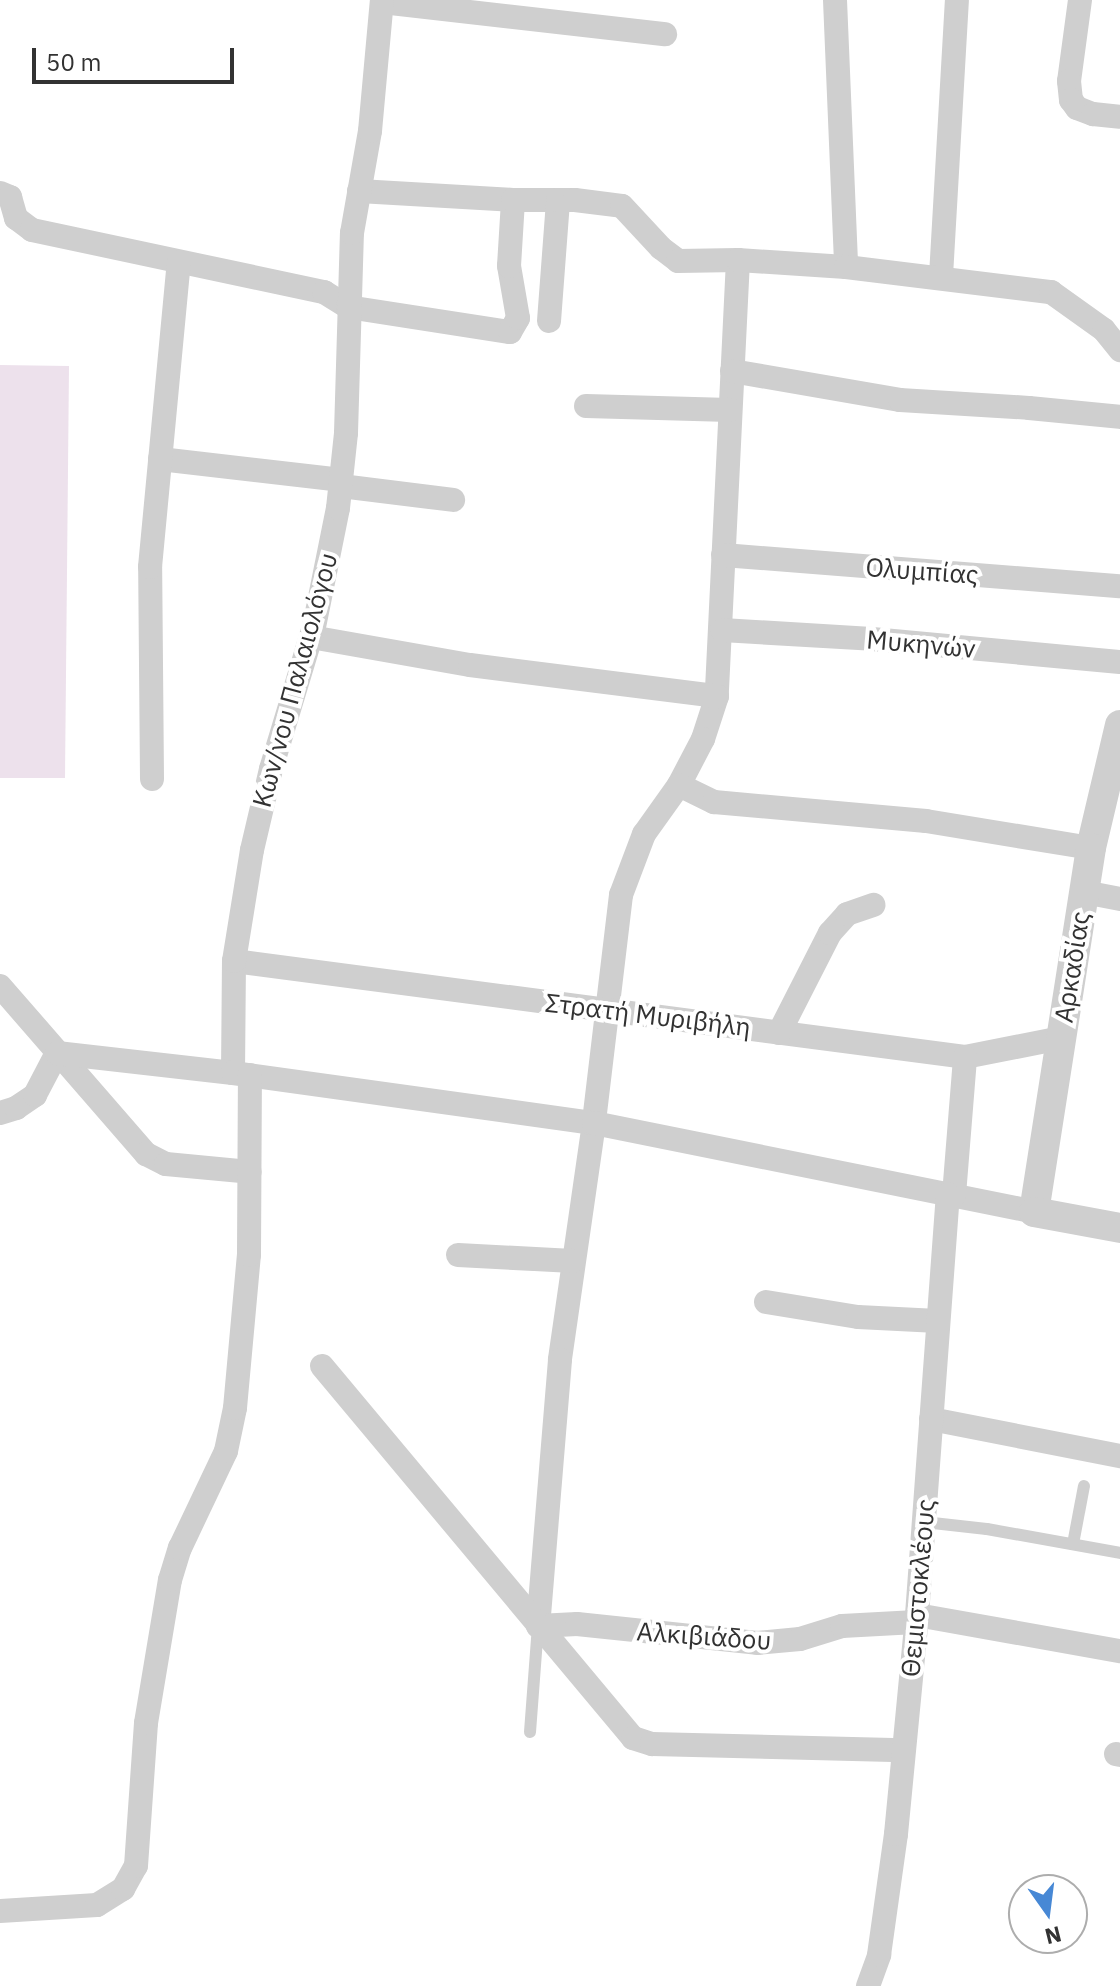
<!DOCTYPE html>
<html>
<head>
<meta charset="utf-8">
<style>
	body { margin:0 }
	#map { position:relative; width:1120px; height:1986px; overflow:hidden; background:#fff; font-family:"IBM Plex Sans",sans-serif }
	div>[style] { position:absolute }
	.green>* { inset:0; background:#ede1ec }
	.service>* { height:12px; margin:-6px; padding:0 6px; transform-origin:6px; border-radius:6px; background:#cfcfcf }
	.minor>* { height:24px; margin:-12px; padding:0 12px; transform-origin:12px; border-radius:12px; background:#cfcfcf }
	.tertiary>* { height:30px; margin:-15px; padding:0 15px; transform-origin:15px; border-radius:15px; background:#cfcfcf }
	span { translate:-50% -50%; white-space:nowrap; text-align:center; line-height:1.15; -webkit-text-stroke:8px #fff; paint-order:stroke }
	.street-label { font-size:26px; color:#323232 }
	.north { position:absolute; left:1008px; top:1874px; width:80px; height:80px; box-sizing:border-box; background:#fff; border:2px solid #adadad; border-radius:50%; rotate:166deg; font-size:22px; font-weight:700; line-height:32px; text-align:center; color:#323232 }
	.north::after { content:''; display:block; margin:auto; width:28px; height:36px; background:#4788d5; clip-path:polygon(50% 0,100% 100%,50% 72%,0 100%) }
	.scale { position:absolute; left:32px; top:48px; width:202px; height:36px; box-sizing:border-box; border:4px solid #323232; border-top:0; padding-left:10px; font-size:24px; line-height:28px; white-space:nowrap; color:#323232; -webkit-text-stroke:6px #fff; paint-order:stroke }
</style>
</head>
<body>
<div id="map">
	<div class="green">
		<div style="clip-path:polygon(0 365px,69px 366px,65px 778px,0 778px)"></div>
	</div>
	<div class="service">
		<div style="left:924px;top:1522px;width:63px;rotate:6.3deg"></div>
		<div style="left:987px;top:1529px;width:135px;rotate:10.2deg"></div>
		<div style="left:1073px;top:1544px;width:59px;rotate:-79.3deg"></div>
		<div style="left:530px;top:1732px;width:106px;rotate:-85.7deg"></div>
	</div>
	<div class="minor">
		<div style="left:835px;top:0;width:267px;rotate:87.6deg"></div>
		<div style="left:1080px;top:0;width:82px;rotate:97.7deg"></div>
		<div style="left:1069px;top:81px;width:19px;rotate:84deg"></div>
		<div style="left:1071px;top:100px;width:10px;rotate:53deg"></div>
		<div style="left:1077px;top:108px;width:17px;rotate:21deg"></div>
		<div style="left:1093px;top:114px;width:27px;rotate:6deg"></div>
		<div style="left:382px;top:2px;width:285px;rotate:6.5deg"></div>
		<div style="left:359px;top:191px;width:154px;rotate:3.3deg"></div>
		<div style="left:0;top:193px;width:11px;rotate:22deg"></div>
		<div style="left:10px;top:197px;width:22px;rotate:74deg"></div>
		<div style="left:16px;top:218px;width:20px;rotate:37deg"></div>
		<div style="left:32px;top:230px;width:299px;rotate:12deg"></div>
		<div style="left:324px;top:292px;width:28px;rotate:32deg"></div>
		<div style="left:348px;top:307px;width:164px;rotate:8.8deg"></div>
		<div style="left:510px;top:332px;width:16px;rotate:-60deg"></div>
		<div style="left:518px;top:318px;width:53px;rotate:-99.8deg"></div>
		<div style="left:509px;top:266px;width:66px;rotate:-86.5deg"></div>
		<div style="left:513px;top:200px;width:45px"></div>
		<div style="left:738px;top:260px;width:437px;rotate:92.8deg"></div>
		<div style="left:717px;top:696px;width:45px;rotate:108deg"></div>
		<div style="left:703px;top:739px;width:52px;rotate:117.6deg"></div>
		<div style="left:679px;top:785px;width:60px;rotate:125.5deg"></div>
		<div style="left:644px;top:834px;width:65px;rotate:110.7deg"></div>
		<div style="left:621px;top:895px;width:230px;rotate:96.8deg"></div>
		<div style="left:594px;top:1123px;width:239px;rotate:98.2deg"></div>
		<div style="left:560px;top:1360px;width:267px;rotate:94.7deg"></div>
		<div style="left:538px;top:1626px;width:39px;rotate:-3deg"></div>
		<div style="left:577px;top:1624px;width:181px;rotate:6deg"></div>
		<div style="left:757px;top:1643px;width:43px;rotate:-5.3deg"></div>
		<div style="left:800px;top:1639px;width:44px;rotate:-17.2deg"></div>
		<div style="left:842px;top:1626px;width:74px;rotate:-3.1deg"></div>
		<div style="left:941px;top:276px;width:276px;rotate:-86.7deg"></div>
		<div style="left:549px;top:321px;width:121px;rotate:-85.7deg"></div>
		<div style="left:558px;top:200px;width:17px"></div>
		<div style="left:575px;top:200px;width:47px;rotate:7.3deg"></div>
		<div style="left:622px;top:206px;width:57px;rotate:47.1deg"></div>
		<div style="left:661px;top:248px;width:21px;rotate:37deg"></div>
		<div style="left:678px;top:261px;width:60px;rotate:-1deg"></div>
		<div style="left:738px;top:260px;width:108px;rotate:3.7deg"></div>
		<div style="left:846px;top:267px;width:207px;rotate:7deg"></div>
		<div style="left:1051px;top:292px;width:65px;rotate:35.6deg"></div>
		<div style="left:1104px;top:330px;width:26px;rotate:51deg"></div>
		<div style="left:732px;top:371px;width:170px;rotate:9.8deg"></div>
		<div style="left:900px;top:400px;width:129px;rotate:3.5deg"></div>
		<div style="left:1029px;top:408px;width:91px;rotate:5.6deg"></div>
		<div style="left:586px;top:406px;width:144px;rotate:1.6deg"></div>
		<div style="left:160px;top:459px;width:183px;rotate:6.6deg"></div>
		<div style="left:341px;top:486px;width:113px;rotate:7.1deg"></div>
		<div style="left:723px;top:555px;width:398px;rotate:4.5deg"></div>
		<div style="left:722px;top:630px;width:150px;rotate:3.4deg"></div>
		<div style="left:872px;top:639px;width:249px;rotate:5.3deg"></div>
		<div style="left:311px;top:637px;width:161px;rotate:10deg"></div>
		<div style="left:470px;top:665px;width:249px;rotate:7.2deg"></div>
		<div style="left:152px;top:779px;width:212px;rotate:-90.5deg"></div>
		<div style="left:150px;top:567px;width:306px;rotate:-84.6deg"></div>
		<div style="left:679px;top:785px;width:39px;rotate:26deg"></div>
		<div style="left:714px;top:802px;width:213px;rotate:5.1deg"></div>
		<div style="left:926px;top:821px;width:167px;rotate:9.3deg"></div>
		<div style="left:1084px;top:892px;width:37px;rotate:11deg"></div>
		<div style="left:234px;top:961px;width:737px;rotate:7.48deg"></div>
		<div style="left:965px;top:1057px;width:98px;rotate:-11.2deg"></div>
		<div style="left:0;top:986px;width:223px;rotate:49deg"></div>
		<div style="left:146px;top:1154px;width:22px;rotate:27deg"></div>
		<div style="left:166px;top:1164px;width:84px;rotate:5.4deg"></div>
		<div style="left:779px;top:1033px;width:112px;rotate:-63deg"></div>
		<div style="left:830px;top:933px;width:25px;rotate:-48deg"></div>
		<div style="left:847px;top:914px;width:28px;rotate:-19deg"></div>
		<div style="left:233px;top:1073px;width:112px;rotate:-89.5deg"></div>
		<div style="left:234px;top:961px;width:112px;rotate:-80.8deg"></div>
		<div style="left:252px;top:850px;width:83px;rotate:-76.8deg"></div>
		<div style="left:271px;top:769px;width:148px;rotate:-73.2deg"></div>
		<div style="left:314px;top:627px;width:121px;rotate:-78.6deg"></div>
		<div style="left:338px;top:508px;width:75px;rotate:-83.9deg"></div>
		<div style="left:346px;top:433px;width:200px;rotate:-88.3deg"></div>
		<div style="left:352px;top:233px;width:104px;rotate:-80deg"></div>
		<div style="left:370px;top:131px;width:132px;rotate:-84.8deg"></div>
		<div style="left:0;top:1113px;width:17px;rotate:-17deg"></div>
		<div style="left:16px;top:1108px;width:23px;rotate:-34deg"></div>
		<div style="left:35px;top:1095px;width:47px;rotate:-62.4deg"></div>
		<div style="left:57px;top:1053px;width:177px;rotate:6.5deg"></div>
		<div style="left:233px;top:1073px;width:364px;rotate:7.9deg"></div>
		<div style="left:594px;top:1123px;width:449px;rotate:11.4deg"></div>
		<div style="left:954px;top:1195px;width:138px;rotate:-85.4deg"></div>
		<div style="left:458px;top:1255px;width:115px;rotate:3deg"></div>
		<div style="left:766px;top:1302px;width:93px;rotate:9.3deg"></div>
		<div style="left:858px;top:1317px;width:80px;rotate:2.9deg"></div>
		<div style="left:322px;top:1366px;width:485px;rotate:50.1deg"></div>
		<div style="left:633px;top:1738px;width:20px;rotate:18deg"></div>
		<div style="left:652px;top:1744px;width:251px;rotate:1.4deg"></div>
		<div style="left:931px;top:1419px;width:193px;rotate:11.1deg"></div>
		<div style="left:917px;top:1615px;width:206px;rotate:10.1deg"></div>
		<div style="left:1116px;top:1754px;width:4px;rotate:14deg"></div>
		<div style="left:0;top:1911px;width:97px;rotate:-3.5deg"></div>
		<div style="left:97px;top:1905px;width:31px;rotate:-32deg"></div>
		<div style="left:123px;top:1889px;width:26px;rotate:-61deg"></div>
		<div style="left:136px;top:1866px;width:143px;rotate:-86deg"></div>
		<div style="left:146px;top:1723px;width:145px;rotate:-80.5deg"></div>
		<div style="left:170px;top:1580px;width:34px;rotate:-73deg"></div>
		<div style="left:180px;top:1548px;width:107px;rotate:-64.6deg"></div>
		<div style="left:226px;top:1451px;width:44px;rotate:-78.2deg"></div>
		<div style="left:235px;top:1408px;width:154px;rotate:-84.8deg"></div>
		<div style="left:249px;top:1255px;width:180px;rotate:-89.7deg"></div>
		<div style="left:868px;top:1986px;width:33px;rotate:-70deg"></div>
		<div style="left:879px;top:1955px;width:122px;rotate:-82deg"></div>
		<div style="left:896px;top:1834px;width:220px;rotate:-84.5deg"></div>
		<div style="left:917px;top:1615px;width:422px;rotate:-85.8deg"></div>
	</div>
	<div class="tertiary">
		<div style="left:1120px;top:725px;width:126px;rotate:103.3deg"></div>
		<div style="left:1091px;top:848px;width:368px;rotate:98.9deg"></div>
		<div style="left:1034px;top:1212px;width:87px;rotate:10.5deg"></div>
	</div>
	<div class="street-label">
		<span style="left:922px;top:571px;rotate:4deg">Ολυμπίας</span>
		<span style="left:921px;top:644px;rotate:5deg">Μυκηνών</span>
		<span style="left:295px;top:680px;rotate:-75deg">Κων/νου Παλαιολόγου</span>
		<span style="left:1072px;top:967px;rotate:-81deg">Αρκαδίας</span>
		<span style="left:648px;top:1015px;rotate:7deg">Στρατή Μυριβήλη</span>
		<span style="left:918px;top:1588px;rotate:-85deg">Θεμιστοκλέους</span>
		<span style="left:704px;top:1636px;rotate:4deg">Αλκιβιάδου</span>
	</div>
	<div class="north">N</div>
	<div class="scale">50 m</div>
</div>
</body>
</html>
